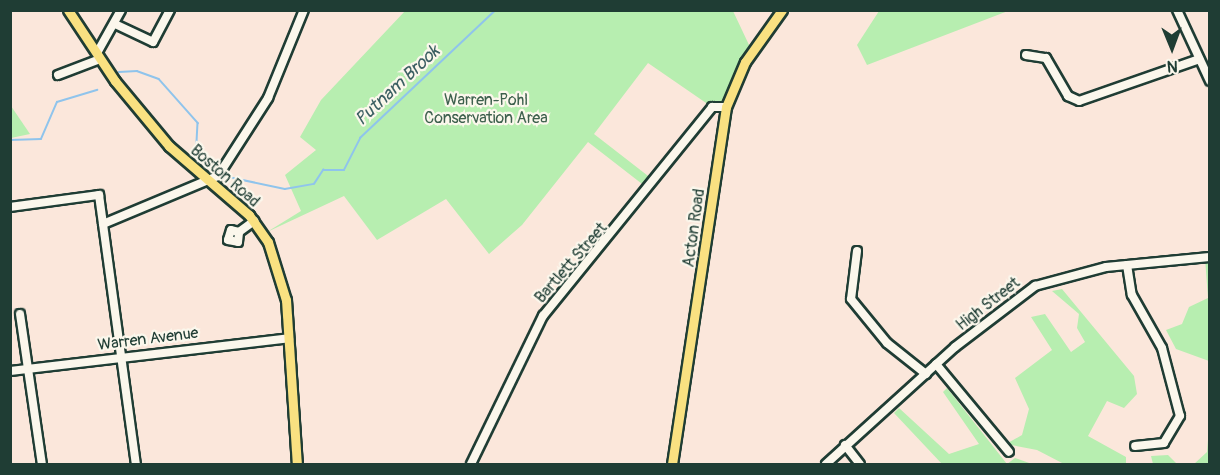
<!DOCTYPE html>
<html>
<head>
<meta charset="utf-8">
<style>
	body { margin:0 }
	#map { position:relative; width:1220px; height:475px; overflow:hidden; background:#fbe7db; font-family:Pangolin,sans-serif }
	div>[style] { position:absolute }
	.green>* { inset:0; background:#b7eeb0 }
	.stream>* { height:1.5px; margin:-0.75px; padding:0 0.75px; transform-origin:0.75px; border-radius:0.75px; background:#8fc4ec }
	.roads { filter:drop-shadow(2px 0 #1f3d34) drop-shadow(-2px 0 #1f3d34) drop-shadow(0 2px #1f3d34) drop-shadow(0 -2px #1f3d34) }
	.minor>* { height:8px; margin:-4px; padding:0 4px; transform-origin:4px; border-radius:4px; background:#fbf7ec }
	.major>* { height:9px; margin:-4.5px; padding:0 4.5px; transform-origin:4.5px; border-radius:4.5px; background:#f9e181 }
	span { translate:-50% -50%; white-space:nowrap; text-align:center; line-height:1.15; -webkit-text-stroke:4.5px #fbf7ec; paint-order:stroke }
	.park-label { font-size:16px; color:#3d604d }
	.street-label { font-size:16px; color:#1f3d34 }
	.water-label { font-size:18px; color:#3b5f62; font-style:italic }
	.frame { position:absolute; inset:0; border:12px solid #1f3d34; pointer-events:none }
	.north { position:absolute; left:1142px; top:18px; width:60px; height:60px; -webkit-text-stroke:4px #fbf7ec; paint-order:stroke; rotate:179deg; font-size:16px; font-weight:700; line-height:24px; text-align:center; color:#1f3d34 }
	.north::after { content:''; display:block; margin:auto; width:21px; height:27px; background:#1f3d34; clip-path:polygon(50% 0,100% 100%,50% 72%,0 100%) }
</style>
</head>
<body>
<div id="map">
	<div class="green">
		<div style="clip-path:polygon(405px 11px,733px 11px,750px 47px,722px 101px,709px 105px,648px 63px,594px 134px,652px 179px,646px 187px,588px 142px,522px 225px,489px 254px,446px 199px,377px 240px,344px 196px,267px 232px,301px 211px,285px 175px,316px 150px,300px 137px,321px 100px)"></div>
		<div style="clip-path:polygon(879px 11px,879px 10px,1008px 11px,867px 65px,857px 45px)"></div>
		<div style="clip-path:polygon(11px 106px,30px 134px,11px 138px)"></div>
		<div style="clip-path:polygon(1209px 257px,1209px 361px,1176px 349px,1166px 330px,1182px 324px,1189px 307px,1208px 298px,1205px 258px)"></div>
		<div style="clip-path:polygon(1062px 289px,1134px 376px,1137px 394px,1124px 408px,1107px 401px,1088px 436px,1126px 457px,1126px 464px,1064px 464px,1037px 450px,1006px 444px,1022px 435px,1029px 409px,1015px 378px,1052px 350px,1031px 317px,1045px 314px,1071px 352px,1085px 342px,1077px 328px,1079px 314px,1052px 291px)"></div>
		<div style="clip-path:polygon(947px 388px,1007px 464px,1015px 458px,1032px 464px,942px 464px,894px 413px,899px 408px,949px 454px,979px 444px,943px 392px)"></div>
		<div style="clip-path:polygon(1209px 427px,1209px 464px,1194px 464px,1207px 452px)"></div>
		<div style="clip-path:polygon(1168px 455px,1177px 464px,1153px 464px,1151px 456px)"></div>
	</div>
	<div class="stream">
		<div style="left:119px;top:72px;width:18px;rotate:-3deg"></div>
		<div style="left:137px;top:71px;width:23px;rotate:20deg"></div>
		<div style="left:159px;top:79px;width:59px;rotate:48.4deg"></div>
		<div style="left:198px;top:123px;width:33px;rotate:93deg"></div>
		<div style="left:196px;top:156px;width:25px;rotate:40deg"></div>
		<div style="left:10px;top:140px;width:31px;rotate:-2deg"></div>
		<div style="left:41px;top:139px;width:40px;rotate:-66.6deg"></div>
		<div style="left:57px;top:102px;width:42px;rotate:-16.7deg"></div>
		<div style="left:224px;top:176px;width:62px;rotate:12deg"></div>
		<div style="left:285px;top:189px;width:29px;rotate:-10deg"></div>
		<div style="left:314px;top:184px;width:17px;rotate:-57deg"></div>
		<div style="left:323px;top:170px;width:21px"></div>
		<div style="left:344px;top:170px;width:36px;rotate:-63deg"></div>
		<div style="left:360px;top:138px;width:187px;rotate:-43.3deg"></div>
	</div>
	<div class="roads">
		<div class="minor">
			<div style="left:1177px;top:10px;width:78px;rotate:65.1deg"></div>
			<div style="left:115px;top:24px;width:42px;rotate:25.3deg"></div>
			<div style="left:153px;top:42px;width:36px;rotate:-62deg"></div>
			<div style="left:97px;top:53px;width:49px;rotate:-60.8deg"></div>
			<div style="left:1026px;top:55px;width:20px;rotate:9deg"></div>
			<div style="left:1046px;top:58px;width:44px;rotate:59.9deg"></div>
			<div style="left:1068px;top:96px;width:12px;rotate:24deg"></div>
			<div style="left:1079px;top:101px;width:125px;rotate:-19.2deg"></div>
			<div style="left:58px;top:75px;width:45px;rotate:-20.9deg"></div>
			<div style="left:10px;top:207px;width:90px;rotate:-7.7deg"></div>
			<div style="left:99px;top:195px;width:272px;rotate:82.2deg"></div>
			<div style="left:103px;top:224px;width:125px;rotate:-22.7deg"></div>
			<div style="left:218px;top:176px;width:93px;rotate:-57.3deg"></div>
			<div style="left:268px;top:98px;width:95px;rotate:-67.8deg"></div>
			<div style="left:239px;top:232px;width:8px;rotate:-166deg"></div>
			<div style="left:231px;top:230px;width:10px;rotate:107deg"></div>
			<div style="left:228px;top:240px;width:10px;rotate:11deg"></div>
			<div style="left:238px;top:242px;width:10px;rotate:-84deg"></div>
			<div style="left:239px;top:232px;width:19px;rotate:-36deg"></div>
			<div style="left:857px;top:251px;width:48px;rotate:97.1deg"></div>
			<div style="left:851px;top:299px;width:57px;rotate:50.7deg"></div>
			<div style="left:887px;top:343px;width:50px;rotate:38.5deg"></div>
			<div style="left:1127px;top:265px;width:30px;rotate:81deg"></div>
			<div style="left:1132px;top:295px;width:61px;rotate:60.5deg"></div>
			<div style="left:1162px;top:348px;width:70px;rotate:75.2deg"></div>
			<div style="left:1180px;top:416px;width:31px;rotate:121deg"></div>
			<div style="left:1164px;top:443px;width:29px;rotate:174deg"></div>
			<div style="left:20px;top:314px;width:152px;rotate:81.7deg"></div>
			<div style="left:936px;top:364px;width:114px;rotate:50.3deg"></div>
			<div style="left:10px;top:371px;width:281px;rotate:-6.7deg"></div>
			<div style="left:845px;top:445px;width:24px;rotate:52deg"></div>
			<div style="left:471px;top:464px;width:165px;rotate:-64.1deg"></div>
			<div style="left:543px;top:316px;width:269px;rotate:-51deg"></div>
			<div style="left:712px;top:107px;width:14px"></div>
			<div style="left:826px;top:464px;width:174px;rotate:-42.2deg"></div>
			<div style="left:955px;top:347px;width:101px;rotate:-37.3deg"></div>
			<div style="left:1035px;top:286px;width:73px;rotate:-15deg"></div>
			<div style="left:1106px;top:267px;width:104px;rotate:-5.5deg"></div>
		</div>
		<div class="major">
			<div style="left:68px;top:10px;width:85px;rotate:56.5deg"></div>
			<div style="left:115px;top:81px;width:85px;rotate:50.3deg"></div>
			<div style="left:169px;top:146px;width:106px;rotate:40.8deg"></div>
			<div style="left:249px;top:215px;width:33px;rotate:55deg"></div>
			<div style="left:268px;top:242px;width:61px;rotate:72.8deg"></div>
			<div style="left:286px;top:300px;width:164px;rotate:86.2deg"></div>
			<div style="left:672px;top:464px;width:361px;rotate:-81.4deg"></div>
			<div style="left:726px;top:107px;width:49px;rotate:-67.1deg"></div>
			<div style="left:745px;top:62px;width:64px;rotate:-54.6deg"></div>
		</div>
	</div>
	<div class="park-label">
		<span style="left:486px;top:109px">Warren-Pohl<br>Conservation Area</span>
	</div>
	<div class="street-label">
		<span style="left:225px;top:176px;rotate:41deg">Boston Road</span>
		<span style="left:694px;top:228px;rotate:-82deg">Acton Road</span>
		<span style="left:571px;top:263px;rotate:-49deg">Bartlett Street</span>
		<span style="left:988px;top:304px;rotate:-38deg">High Street</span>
		<span style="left:148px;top:339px;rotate:-7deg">Warren Avenue</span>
	</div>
	<div class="water-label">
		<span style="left:398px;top:86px;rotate:-43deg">Putnam Brook</span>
	</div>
	<div class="frame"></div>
	<div class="north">N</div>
</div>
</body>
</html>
